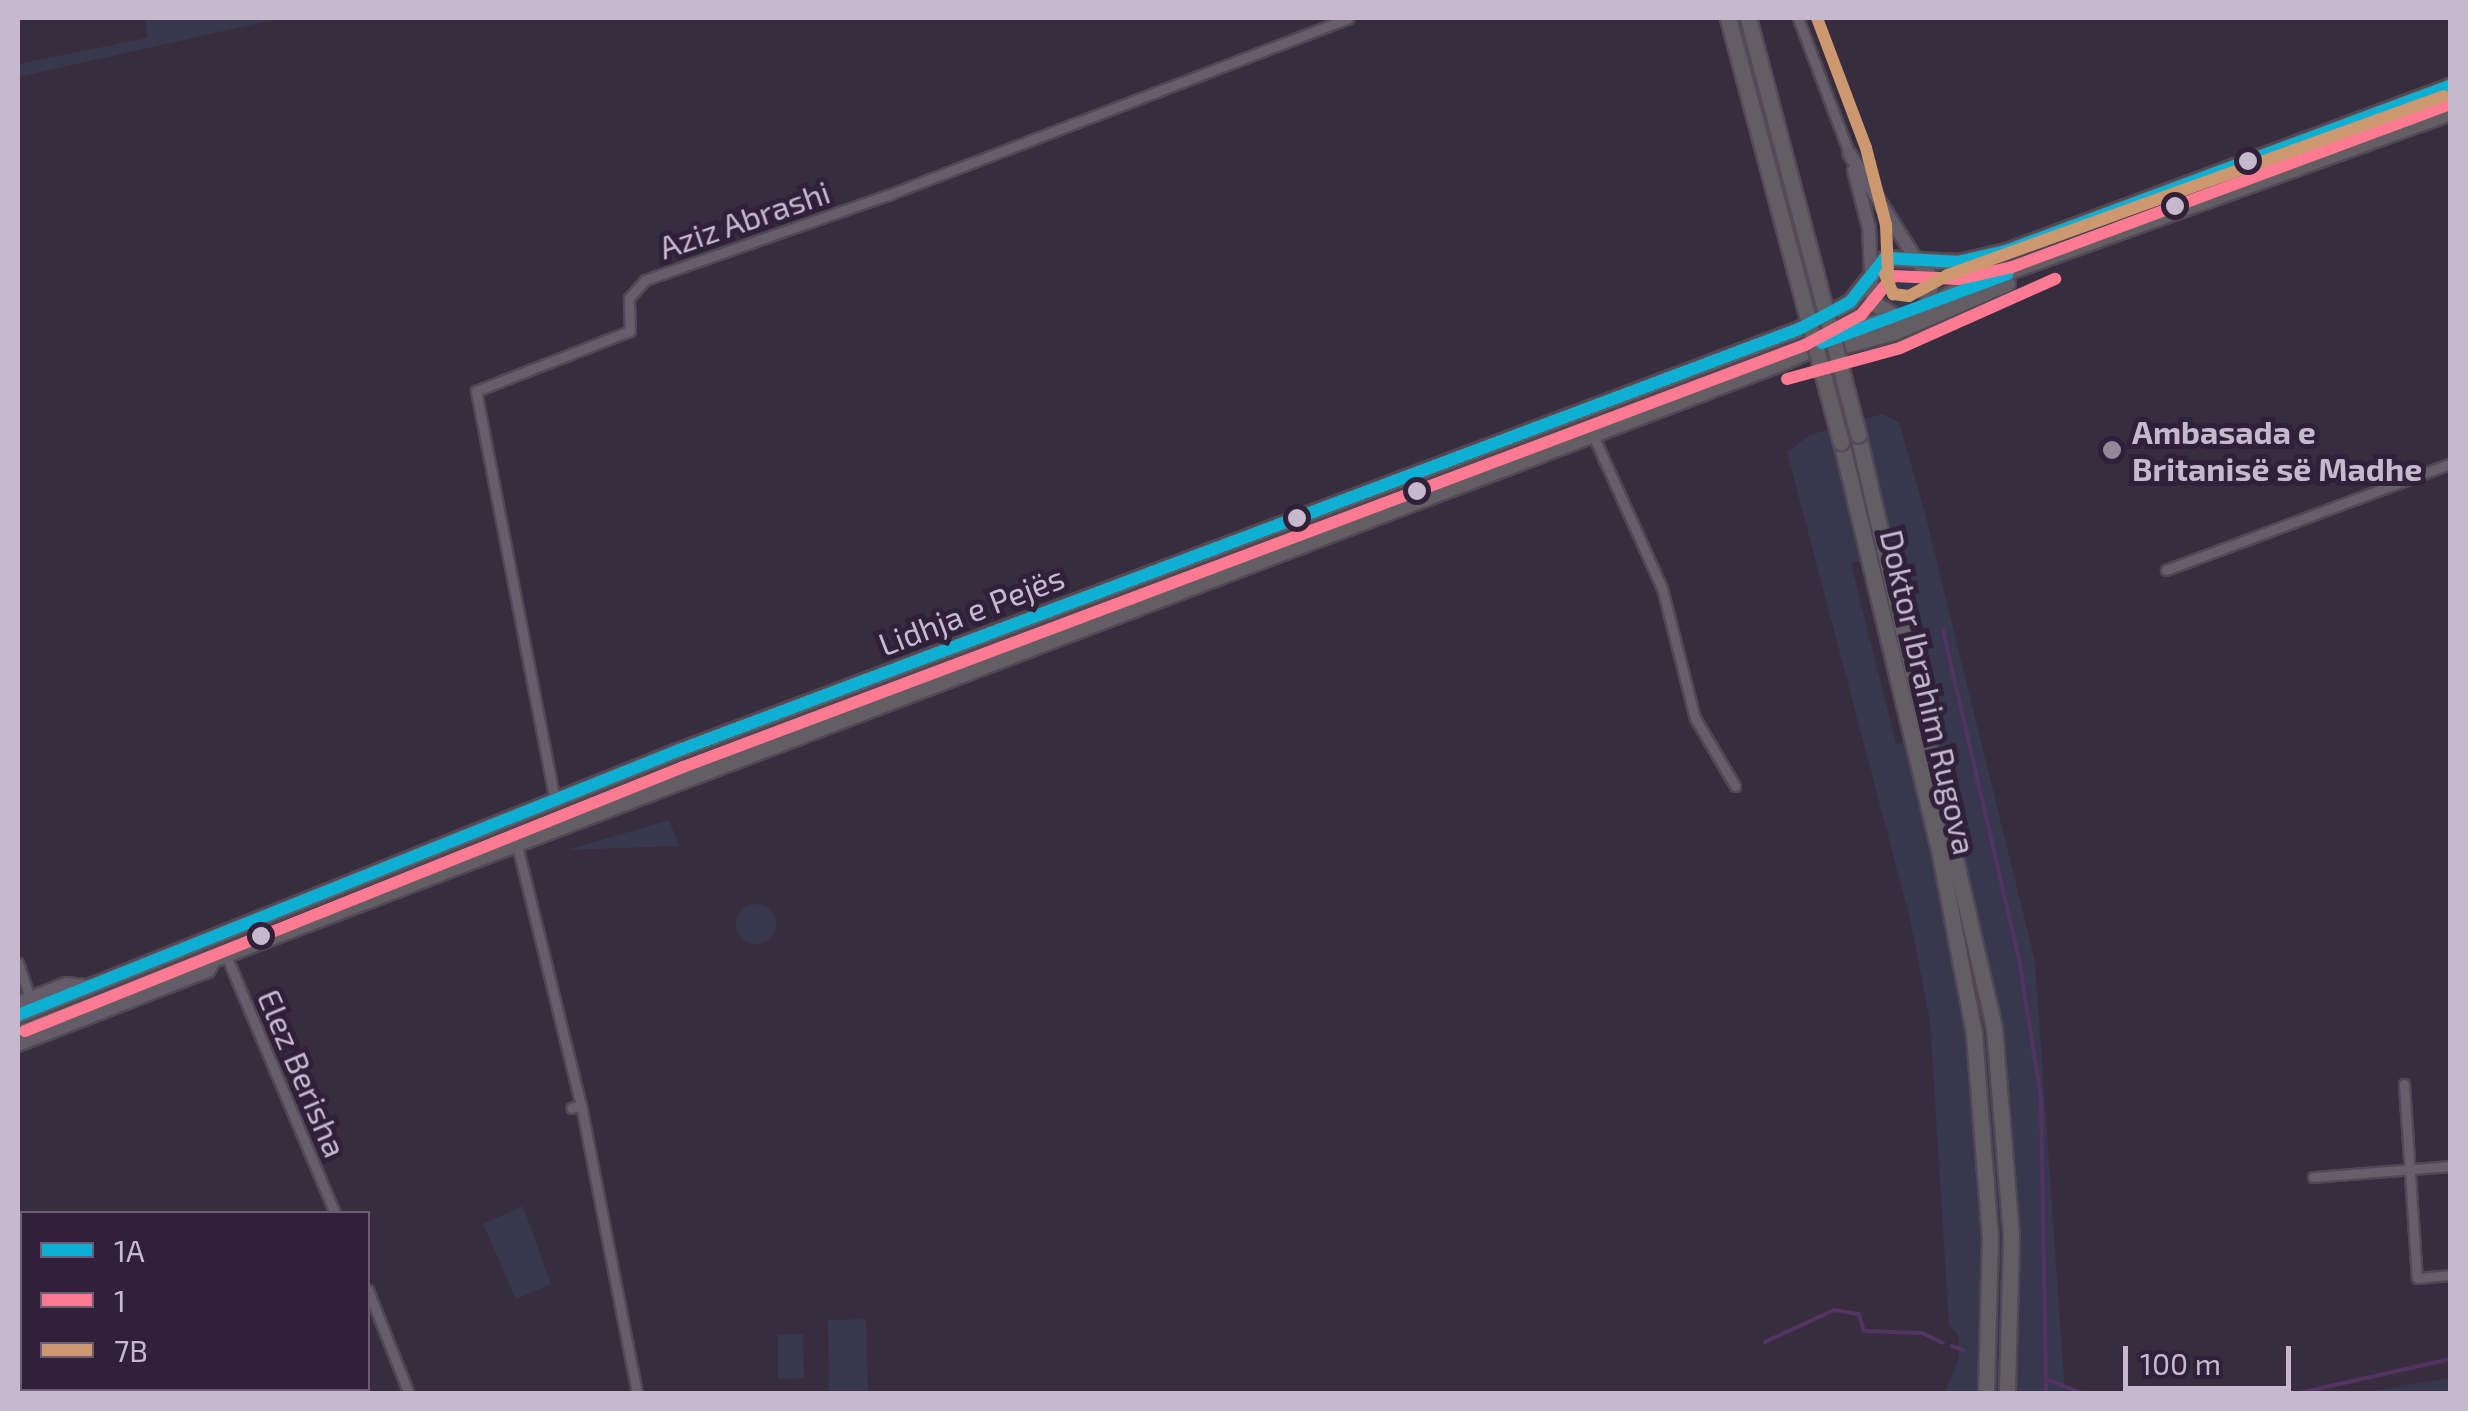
<!DOCTYPE html>
<html>
<head>
<meta charset="utf-8">
<style>
	body { margin:0 }
	#map { position:relative; width:2468px; height:1411px; overflow:hidden; background:#382d3e; font-family:"Exo 2",sans-serif }
	div>[style] { position:absolute }
	.green>* { inset:0; background:#37374e }
	.round { border-radius:50% }
	.stream>* { height:4px; margin:-2px; padding:0 2px; transform-origin:2px; border-radius:2px; background:#513461 }
	.roads { filter:drop-shadow(2px 0 #514855) drop-shadow(-2px 0 #514855) drop-shadow(0 2px #514855) drop-shadow(0 -2px #514855) }
	.street>* { height:9px; margin:-4.5px; padding:0 4.5px; transform-origin:4.5px; border-radius:4.5px; background:#665e6a }
	.secondary>* { height:12px; margin:-6px; padding:0 6px; transform-origin:6px; border-radius:6px; background:#645c69 }
	.highway>* { height:15px; margin:-7.5px; padding:0 7.5px; transform-origin:7.5px; border-radius:7.5px; background:#635e64 }
	.bridges { filter:drop-shadow(2px 0 #544a59) drop-shadow(-2px 0 #544a59) drop-shadow(0 2px #544a59) drop-shadow(0 -2px #544a59) }
	.highway-bridge>* { height:15px; margin:-7.5px; padding:0 7.5px; transform-origin:7.5px; border-radius:7.5px; background:#635e64 }
	.bus-1>* { height:12px; margin:-6px; padding:0 6px; transform-origin:6px; border-radius:6px; background:#0dafd3 }
	.bus-2>* { height:12px; margin:-6px; padding:0 6px; transform-origin:6px; border-radius:6px; background:#fe7a93 }
	.bus-3>* { height:12px; margin:-6px; padding:0 6px; transform-origin:6px; border-radius:6px; background:#cd976f }
	.dots>* { width:28px; height:28px; translate:-50% -50%; box-sizing:border-box; border:5px solid #302039; border-radius:50% }
	span { translate:-50% -50%; white-space:nowrap; text-align:center; line-height:1.15; -webkit-text-stroke:10px #302039; paint-order:stroke }
	.street-label { font-size:32px; color:#c6b9cd }
	.poi-label { font-size:32px; color:#c6b9cd; font-weight:700 }
	.left { translate:0 -50%; text-align:left }
	.frame { position:absolute; inset:0; border:20px solid #c6b9cd; pointer-events:none }
	.legend { position:absolute; left:20px; top:1211px; width:350px; height:180px; box-sizing:border-box; background:#302039; border:2px solid #6c5d74; margin:0; padding:12px 18px; list-style:none; font-size:30px; color:#c6b9cd }
	.legend li { display:flex; align-items:center; gap:20px; height:50px }
	.legend b { width:50px; border:2px solid #6c5d74 }
	.scale { position:absolute; left:2123px; top:1346px; width:168px; height:45px; box-sizing:border-box; border:5px solid #c6b9cd; border-top:0; padding-left:12px; font-size:30px; line-height:35px; white-space:nowrap; color:#c6b9cd; -webkit-text-stroke:8px #302039; paint-order:stroke }
</style>
</head>
<body>
<div id="map">
	<div class="green">
		<div style="clip-path:polygon(145px 18px,282px 18px,18px 77px,18px 64px,147px 38px)"></div>
		<div class="round" style="left:1878px;top:264px;width:44px;height:44px"></div>
		<div style="clip-path:polygon(1862px 303px,1872px 316px,1738px 371px,723px 756px,885px 685px,1717px 374px,1830px 325px)"></div>
		<div style="clip-path:polygon(evenodd,1882px 414px,1899px 422px,1924px 510px,2035px 961px,2065px 1393px,1944px 1393px,1959px 1359px,1959px 1337px,1949px 1324px,1930px 1021px,1910px 919px,1787px 452px,1810px 435px,1882px 414px,1896px 553px,1943px 732px,1896px 744px,1851px 563px,1896px 553px)"></div>
		<div style="clip-path:polygon(672px 768px,679px 772px,256px 933px,423px 864px)"></div>
		<div style="clip-path:polygon(669px 820px,679px 846px,567px 850px)"></div>
		<div class="round" style="left:736px;top:904px;width:40px;height:40px"></div>
		<div style="clip-path:polygon(196px 952px,202px 957px,18px 1029px,18px 1023px)"></div>
		<div style="clip-path:polygon(523px 1206px,551px 1284px,516px 1299px,483px 1224px)"></div>
		<div style="clip-path:polygon(866px 1319px,868px 1391px,829px 1392px,828px 1320px)"></div>
		<div style="clip-path:polygon(803px 1334px,804px 1378px,778px 1379px,778px 1335px)"></div>
		<div style="clip-path:polygon(2450px 1378px,2450px 1393px,2362px 1393px)"></div>
	</div>
	<div class="stream">
		<div style="left:1943px;top:630px;width:338px;rotate:77deg"></div>
		<div style="left:2019px;top:959px;width:141px;rotate:81deg"></div>
		<div style="left:2041px;top:1098px;width:296px;rotate:89deg"></div>
		<div style="left:1765px;top:1342px;width:76px;rotate:-24.9deg"></div>
		<div style="left:1834px;top:1310px;width:25px;rotate:9deg"></div>
		<div style="left:1859px;top:1314px;width:18px;rotate:74deg"></div>
		<div style="left:1864px;top:1331px;width:58px;rotate:2deg"></div>
		<div style="left:1922px;top:1333px;width:23px;rotate:25deg"></div>
		<div style="left:1952px;top:1346px;width:12px;rotate:20deg"></div>
		<div style="left:2048px;top:1380px;width:40px;rotate:21deg"></div>
		<div style="left:2295px;top:1394px;width:159px;rotate:-12.7deg"></div>
	</div>
	<div class="roads">
		<div class="street">
			<div style="left:1798px;top:18px;width:144px;rotate:69.3deg"></div>
			<div style="left:1592px;top:433px;width:170px;rotate:65.7deg"></div>
			<div style="left:1662px;top:588px;width:134px;rotate:75.8deg"></div>
			<div style="left:1695px;top:718px;width:79px;rotate:59.5deg"></div>
			<div style="left:2166px;top:570px;width:303px;rotate:-20.5deg"></div>
			<div style="left:555px;top:801px;width:418px;rotate:-100.9deg"></div>
			<div style="left:476px;top:391px;width:165px;rotate:-21.3deg"></div>
			<div style="left:630px;top:331px;width:33px;rotate:-92deg"></div>
			<div style="left:629px;top:298px;width:24px;rotate:-48deg"></div>
			<div style="left:645px;top:280px;width:257px;rotate:-19.3deg"></div>
			<div style="left:888px;top:195px;width:493px;rotate:-21deg"></div>
			<div style="left:516px;top:841px;width:272px;rotate:76.2deg"></div>
			<div style="left:581px;top:1105px;width:10px;rotate:163deg"></div>
			<div style="left:225px;top:953px;width:283px;rotate:67.1deg"></div>
			<div style="left:18px;top:963px;width:36px;rotate:71deg"></div>
			<div style="left:2404px;top:1084px;width:194px;rotate:86.2deg"></div>
			<div style="left:2417px;top:1278px;width:33px;rotate:-5deg"></div>
			<div style="left:581px;top:1105px;width:294px;rotate:79deg"></div>
			<div style="left:2313px;top:1177px;width:137px;rotate:-4.6deg"></div>
			<div style="left:368px;top:1290px;width:112px;rotate:68.5deg"></div>
		</div>
		<div class="secondary">
			<div style="left:1849px;top:153px;width:124px;rotate:57.8deg"></div>
			<div style="left:1854px;top:170px;width:60px;rotate:75.5deg"></div>
			<div style="left:1869px;top:228px;width:46px;rotate:87.5deg"></div>
			<div style="left:18px;top:1003px;width:52px;rotate:-21.6deg"></div>
			<div style="left:66px;top:984px;width:19px;rotate:6deg"></div>
			<div style="left:18px;top:1045px;width:204px;rotate:-21.3deg"></div>
			<div style="left:208px;top:971px;width:17px;rotate:-59deg"></div>
		</div>
		<div class="highway">
			<div style="left:1917px;top:259px;width:24px;rotate:54deg"></div>
			<div style="left:1931px;top:278px;width:24px;rotate:99deg"></div>
			<div style="left:1869px;top:280px;width:25px;rotate:76deg"></div>
			<div style="left:1875px;top:304px;width:23px;rotate:31deg"></div>
			<div style="left:1823px;top:351px;width:73px;rotate:-15deg"></div>
			<div style="left:1894px;top:332px;width:123px;rotate:-23.4deg"></div>
			<div style="left:1858px;top:435px;width:608px;rotate:77.08deg"></div>
			<div style="left:1994px;top:1028px;width:209px;rotate:85.3deg"></div>
			<div style="left:2011px;top:1236px;width:158px;rotate:91.5deg"></div>
			<div style="left:1841px;top:442px;width:425px;rotate:76.5deg"></div>
			<div style="left:1940px;top:855px;width:182px;rotate:79.2deg"></div>
			<div style="left:1974px;top:1034px;width:204px;rotate:85.5deg"></div>
			<div style="left:1990px;top:1237px;width:157px;rotate:91.5deg"></div>
			<div style="left:18px;top:1015px;width:710px;rotate:-21.83deg"></div>
			<div style="left:677px;top:751px;width:1199px;rotate:-20.61deg"></div>
			<div style="left:1799px;top:329px;width:58px;rotate:-27.9deg"></div>
			<div style="left:1850px;top:302px;width:56px;rotate:-51.5deg"></div>
			<div style="left:1885px;top:258px;width:73px;rotate:3.1deg"></div>
			<div style="left:1958px;top:262px;width:49px;rotate:-12.9deg"></div>
			<div style="left:2006px;top:251px;width:474px;rotate:-20.4deg"></div>
			<div style="left:18px;top:1033px;width:1890px;rotate:-20.82deg"></div>
			<div style="left:1785px;top:361px;width:88px;rotate:-24.8deg"></div>
			<div style="left:1865px;top:324px;width:49px;rotate:-11.8deg"></div>
			<div style="left:1913px;top:314px;width:47px;rotate:-29.3deg"></div>
			<div style="left:1954px;top:291px;width:527px;rotate:-19.84deg"></div>
		</div>
	</div>
	<div class="bridges">
		<div class="highway-bridge">
			<div style="left:1728px;top:18px;width:439px;rotate:75.1deg"></div>
			<div style="left:1748px;top:18px;width:431px;rotate:75.2deg"></div>
		</div>
	</div>
	<div class="bus-1">
		<div style="left:1822px;top:343px;width:198px;rotate:-20.4deg"></div>
		<div style="left:18px;top:1015px;width:710px;rotate:-21.83deg"></div>
		<div style="left:677px;top:751px;width:1199px;rotate:-20.61deg"></div>
		<div style="left:1799px;top:329px;width:58px;rotate:-27.9deg"></div>
		<div style="left:1850px;top:302px;width:56px;rotate:-51.5deg"></div>
		<div style="left:1885px;top:258px;width:73px;rotate:3.1deg"></div>
		<div style="left:1958px;top:262px;width:49px;rotate:-12.9deg"></div>
		<div style="left:2006px;top:251px;width:474px;rotate:-20.4deg"></div>
	</div>
	<div class="bus-2">
		<div style="left:1787px;top:379px;width:117px;rotate:-15.3deg"></div>
		<div style="left:1900px;top:348px;width:170px;rotate:-24deg"></div>
		<div style="left:25px;top:1031px;width:709px;rotate:-21.86deg"></div>
		<div style="left:683px;top:767px;width:1199px;rotate:-20.61deg"></div>
		<div style="left:1805px;top:345px;width:64px;rotate:-28.2deg"></div>
		<div style="left:1861px;top:315px;width:50px;rotate:-50.6deg"></div>
		<div style="left:1893px;top:276px;width:66px;rotate:2.6deg"></div>
		<div style="left:1959px;top:279px;width:54px;rotate:-12.8deg"></div>
		<div style="left:2012px;top:267px;width:467px;rotate:-20.4deg"></div>
	</div>
	<div class="bus-3">
		<div style="left:1817px;top:18px;width:139px;rotate:69.3deg"></div>
		<div style="left:1866px;top:148px;width:80px;rotate:75.4deg"></div>
		<div style="left:1886px;top:225px;width:48px;rotate:87.6deg"></div>
		<div style="left:1885px;top:274px;width:22px;rotate:68deg"></div>
		<div style="left:1893px;top:294px;width:16px;rotate:7deg"></div>
		<div style="left:1909px;top:296px;width:44px;rotate:-28.3deg"></div>
		<div style="left:1948px;top:275px;width:527px;rotate:-19.84deg"></div>
	</div>
	<div class="dots">
		<div style="left:2248px;top:161px;background:#c6b9cd"></div>
		<div style="left:2175px;top:206px;background:#c6b9cd"></div>
		<div style="left:2112px;top:450px;background:#94889b"></div>
		<div style="left:1417px;top:491px;background:#c6b9cd"></div>
		<div style="left:1297px;top:518px;background:#c6b9cd"></div>
		<div style="left:261px;top:936px;background:#c6b9cd"></div>
	</div>
	<div class="street-label">
		<span style="left:744px;top:219px;rotate:-19deg">Aziz Abrashi</span>
		<span style="left:971px;top:610px;rotate:-21deg">Lidhja e Pejës</span>
		<span style="left:1929px;top:692px;rotate:77deg">Doktor Ibrahim Rugova</span>
		<span style="left:303px;top:1073px;rotate:67deg">Elez Berisha</span>
	</div>
	<div class="poi-label">
		<span class="left" style="left:2132px;top:450px">Ambasada e<br>Britanisë së Madhe</span>
	</div>
	<div class="frame"></div>
	<ul class="legend">
	<li><b style="height:12px;background:#0dafd3"></b>1A</li>
	<li><b style="height:12px;background:#fe7a93"></b>1</li>
	<li><b style="height:12px;background:#cd976f"></b>7B</li>
	</ul>
	<div class="scale">100 m</div>
</div>
</body>
</html>
